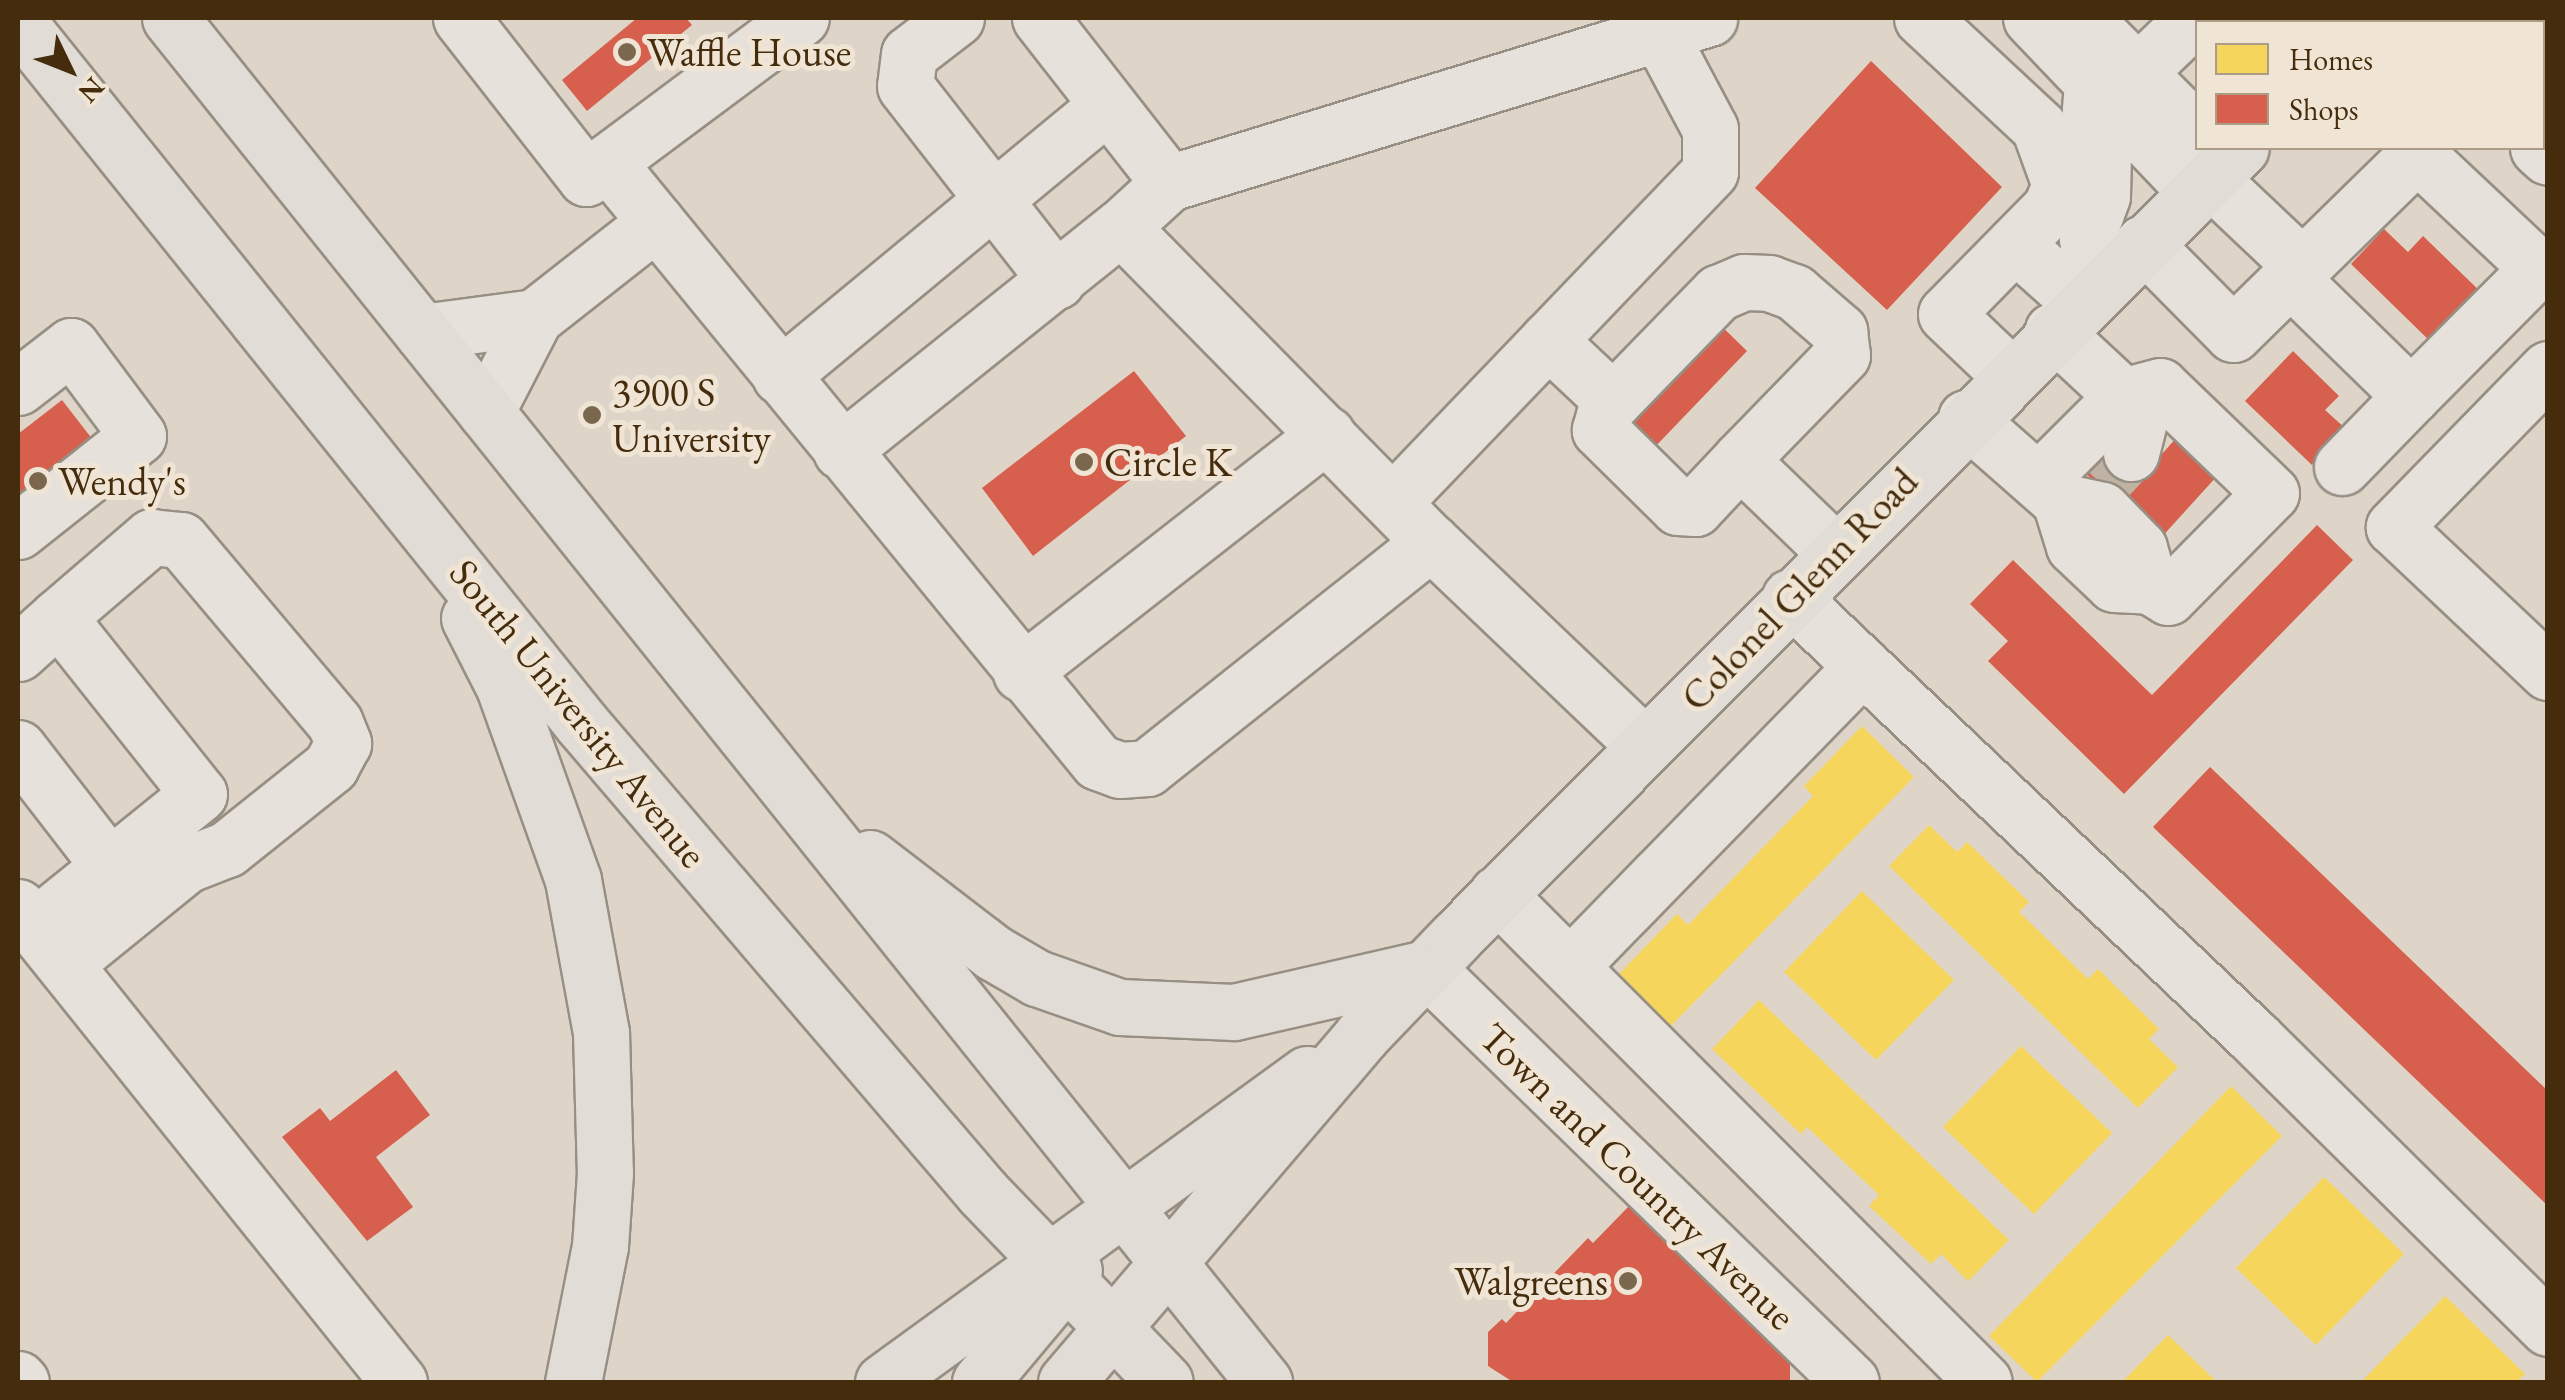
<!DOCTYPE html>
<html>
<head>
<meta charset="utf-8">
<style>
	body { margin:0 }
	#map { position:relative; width:2565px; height:1400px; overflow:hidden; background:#ded5c8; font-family:"EB Garamond",serif }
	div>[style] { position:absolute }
	.homes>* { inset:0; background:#f6d55c }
	.shops>* { inset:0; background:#d6604d }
	.minor-tunnel>* { height:55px; margin-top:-27.5px; transform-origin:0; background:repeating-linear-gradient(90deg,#bfb3a3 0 55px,transparent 0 83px) }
	.roads { filter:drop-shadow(2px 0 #978f83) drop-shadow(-2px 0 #978f83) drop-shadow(0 2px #978f83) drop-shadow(0 -2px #978f83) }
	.minor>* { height:55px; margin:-27.5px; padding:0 27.5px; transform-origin:27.5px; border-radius:27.5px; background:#e6e1db }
	.major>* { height:55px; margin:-27.5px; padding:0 27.5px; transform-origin:27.5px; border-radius:27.5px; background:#e1dcd5 }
	.dots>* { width:28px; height:28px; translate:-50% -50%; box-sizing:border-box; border:5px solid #f0e5d5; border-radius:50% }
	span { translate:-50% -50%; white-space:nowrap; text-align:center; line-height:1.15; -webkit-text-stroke:10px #f0e5d5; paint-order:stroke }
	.poi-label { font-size:40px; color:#452c0d }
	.left { translate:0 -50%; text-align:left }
	.right { translate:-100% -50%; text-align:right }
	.street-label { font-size:40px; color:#452c0d }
	.frame { position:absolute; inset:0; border:20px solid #452c0d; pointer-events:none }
	.legend { position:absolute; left:2195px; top:20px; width:350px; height:130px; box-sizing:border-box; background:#f0e5d5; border:2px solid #ac9b85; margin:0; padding:12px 18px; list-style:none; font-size:30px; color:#452c0d }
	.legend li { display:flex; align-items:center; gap:20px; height:50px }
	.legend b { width:50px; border:2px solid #ac9b85 }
	.north { position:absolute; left:20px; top:20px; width:100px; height:100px; -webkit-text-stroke:8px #f0e5d5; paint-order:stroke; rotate:133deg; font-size:28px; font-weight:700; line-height:40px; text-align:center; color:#452c0d }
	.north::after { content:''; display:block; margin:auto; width:35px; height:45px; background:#452c0d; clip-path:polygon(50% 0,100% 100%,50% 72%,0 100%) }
</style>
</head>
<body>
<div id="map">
	<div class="homes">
		<div style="clip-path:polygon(1862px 726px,1914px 777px,1671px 1026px,1618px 975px,1677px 914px,1688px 925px,1813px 796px,1804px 786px)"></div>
		<div style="clip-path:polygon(1929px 825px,1957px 852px,1967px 842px,2029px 902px,2019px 912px,2088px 979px,2098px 969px,2159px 1029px,2149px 1039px,2178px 1067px,2138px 1108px,1889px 866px)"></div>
		<div style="clip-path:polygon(1862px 891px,1954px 980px,1876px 1060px,1784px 972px)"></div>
		<div style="clip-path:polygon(1759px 1000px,2009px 1240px,1968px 1281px,1941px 1254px,1931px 1264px,1869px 1206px,1879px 1195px,1807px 1127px,1801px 1134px,1712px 1049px)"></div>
		<div style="clip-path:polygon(2021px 1046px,2112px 1133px,2034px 1214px,1943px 1127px)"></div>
		<div style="clip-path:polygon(2231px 1086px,2282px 1136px,2037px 1382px,1989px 1336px)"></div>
		<div style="clip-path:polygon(2324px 1177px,2404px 1254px,2316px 1345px,2236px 1268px)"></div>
		<div style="clip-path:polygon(2445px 1296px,2525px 1374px,2517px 1382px,2361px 1382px)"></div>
		<div style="clip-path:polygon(2168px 1335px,2217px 1382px,2122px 1382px)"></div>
	</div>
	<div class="shops">
		<div style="clip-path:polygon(637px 18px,686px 18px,692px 25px,587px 111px,562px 80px)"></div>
		<div style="clip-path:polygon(1871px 61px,2002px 187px,1887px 310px,1755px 188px)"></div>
		<div style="clip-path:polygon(2384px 229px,2408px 252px,2423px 236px,2486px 297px,2437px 348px,2351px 264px)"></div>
		<div style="clip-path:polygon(1711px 316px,1747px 351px,1652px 450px,1616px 415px)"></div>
		<div style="clip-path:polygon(2293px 351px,2339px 396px,2325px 410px,2346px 429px,2312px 465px,2245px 401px)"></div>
		<div style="clip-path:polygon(1134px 371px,1186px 436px,1033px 556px,982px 488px)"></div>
		<div style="clip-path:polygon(62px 400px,100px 449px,18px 513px,18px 434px)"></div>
		<div style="clip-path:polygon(2177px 437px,2218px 475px,2159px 540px,2084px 472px,2112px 441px,2146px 472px)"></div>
		<div style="clip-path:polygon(2317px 525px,2353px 560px,2124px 794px,1988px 661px,2008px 641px,1970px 604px,2013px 560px,2152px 695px)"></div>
		<div style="clip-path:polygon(2210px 767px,2548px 1091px,2548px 1206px,2153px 827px)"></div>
		<div style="clip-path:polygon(396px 1070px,430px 1115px,376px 1157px,413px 1207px,367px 1241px,282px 1137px,320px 1108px,330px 1121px)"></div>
		<div style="clip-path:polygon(1630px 1205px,1790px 1360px,1790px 1382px,1513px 1382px,1488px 1366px,1488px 1332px,1502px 1319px,1506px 1323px,1588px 1238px,1593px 1243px)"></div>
	</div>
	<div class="minor-tunnel">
		<div style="left:2102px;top:484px;width:42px;rotate:-46.9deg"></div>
	</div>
	<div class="roads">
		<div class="minor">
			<div style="left:461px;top:18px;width:203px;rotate:52deg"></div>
			<div style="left:586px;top:178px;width:268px;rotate:-36.7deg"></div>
			<div style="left:956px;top:18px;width:59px;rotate:142.5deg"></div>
			<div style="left:909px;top:54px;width:32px;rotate:97deg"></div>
			<div style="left:905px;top:86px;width:247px;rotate:52.1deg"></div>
			<div style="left:1040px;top:18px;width:209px;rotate:52deg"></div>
			<div style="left:1169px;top:183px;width:565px;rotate:-16.99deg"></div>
			<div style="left:1922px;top:18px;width:160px;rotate:43deg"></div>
			<div style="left:2039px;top:127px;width:62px;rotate:70.1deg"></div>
			<div style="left:2060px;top:185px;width:25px;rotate:113deg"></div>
			<div style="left:2050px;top:208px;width:148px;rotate:134.5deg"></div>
			<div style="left:1946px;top:314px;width:87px;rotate:43.6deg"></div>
			<div style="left:2031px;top:18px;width:238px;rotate:46.4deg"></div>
			<div style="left:2083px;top:18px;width:163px;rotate:45deg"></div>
			<div style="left:2240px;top:18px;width:6px;rotate:39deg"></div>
			<div style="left:2407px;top:18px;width:6px;rotate:39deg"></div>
			<div style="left:2478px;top:18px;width:6px;rotate:39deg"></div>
			<div style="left:2137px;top:73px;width:79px;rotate:-44deg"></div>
			<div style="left:2542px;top:81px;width:8px;rotate:40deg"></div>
			<div style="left:2092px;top:85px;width:25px;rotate:95deg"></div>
			<div style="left:2090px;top:110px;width:45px;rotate:73.2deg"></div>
			<div style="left:2103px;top:153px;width:43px;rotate:91.3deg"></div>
			<div style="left:2102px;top:196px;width:45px;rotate:109.7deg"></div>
			<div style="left:2087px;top:238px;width:53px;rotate:80.2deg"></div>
			<div style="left:2538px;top:148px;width:13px;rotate:42deg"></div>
			<div style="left:607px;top:162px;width:775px;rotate:50.71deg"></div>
			<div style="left:1098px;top:762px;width:23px;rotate:20deg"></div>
			<div style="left:1120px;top:770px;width:27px;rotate:-4deg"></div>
			<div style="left:1147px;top:768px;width:363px;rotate:-38.5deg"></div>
			<div style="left:2209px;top:178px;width:128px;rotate:43.4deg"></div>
			<div style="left:1169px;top:183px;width:65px;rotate:137.5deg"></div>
			<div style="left:1121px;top:227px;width:442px;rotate:45.5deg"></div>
			<div style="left:1431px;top:542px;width:296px;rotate:43.6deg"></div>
			<div style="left:2143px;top:243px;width:128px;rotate:45.3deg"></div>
			<div style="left:2233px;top:334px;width:257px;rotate:-44.4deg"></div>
			<div style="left:2417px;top:154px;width:8px;rotate:-135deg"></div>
			<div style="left:2015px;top:244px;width:90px;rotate:41.8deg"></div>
			<div style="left:2290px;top:278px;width:169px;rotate:44.3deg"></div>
			<div style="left:2411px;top:396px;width:180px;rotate:-45.2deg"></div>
			<div style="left:2538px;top:268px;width:166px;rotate:-136.7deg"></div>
			<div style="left:535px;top:317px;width:154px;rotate:-38.1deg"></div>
			<div style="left:422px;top:332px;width:114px;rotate:-7.6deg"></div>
			<div style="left:535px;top:317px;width:107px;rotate:117.3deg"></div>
			<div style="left:1548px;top:340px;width:89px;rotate:43.2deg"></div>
			<div style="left:2548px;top:369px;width:221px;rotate:134.3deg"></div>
			<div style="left:2394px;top:527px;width:212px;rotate:43.3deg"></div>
			<div style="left:780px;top:376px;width:425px;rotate:-39.6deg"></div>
			<div style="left:18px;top:387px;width:67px;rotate:-37.7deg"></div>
			<div style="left:71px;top:346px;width:112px;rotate:53.3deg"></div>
			<div style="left:138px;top:436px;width:153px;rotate:141.6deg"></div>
			<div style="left:1966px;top:418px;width:125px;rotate:41.4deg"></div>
			<div style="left:2060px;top:501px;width:43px;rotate:12.1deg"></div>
			<div style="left:2102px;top:510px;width:53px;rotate:45.8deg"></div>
			<div style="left:2139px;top:548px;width:40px;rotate:74deg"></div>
			<div style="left:2150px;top:586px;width:21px;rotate:31deg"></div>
			<div style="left:2168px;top:597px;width:146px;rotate:-45.3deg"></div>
			<div style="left:2271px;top:493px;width:154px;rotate:-136.1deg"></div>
			<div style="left:2160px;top:386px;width:38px;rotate:165deg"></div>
			<div style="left:2123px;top:396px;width:96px;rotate:-137.1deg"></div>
			<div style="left:841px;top:451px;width:359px;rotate:-38.7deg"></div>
			<div style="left:2131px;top:453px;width:65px;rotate:-75.7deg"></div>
			<div style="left:1740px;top:460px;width:66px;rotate:133.2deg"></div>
			<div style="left:1695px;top:508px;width:17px;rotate:-177deg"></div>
			<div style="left:1678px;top:507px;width:110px;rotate:-135.4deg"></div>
			<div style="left:1600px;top:430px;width:23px;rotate:-75deg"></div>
			<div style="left:1606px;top:408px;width:161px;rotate:-45.8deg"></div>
			<div style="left:1718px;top:293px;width:28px;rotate:-23deg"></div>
			<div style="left:1744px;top:282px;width:25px;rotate:2deg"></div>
			<div style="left:1769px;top:283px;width:27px;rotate:20deg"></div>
			<div style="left:1794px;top:292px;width:60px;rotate:40.9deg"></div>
			<div style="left:1839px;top:331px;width:24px;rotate:83deg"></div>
			<div style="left:1842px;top:355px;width:146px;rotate:134.2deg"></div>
			<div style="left:1740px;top:460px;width:132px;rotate:44.1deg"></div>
			<div style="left:2342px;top:467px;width:99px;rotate:-45.8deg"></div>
			<div style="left:2038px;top:481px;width:120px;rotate:-45deg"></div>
			<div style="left:2060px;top:501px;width:47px;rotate:72.7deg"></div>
			<div style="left:2074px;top:546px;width:55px;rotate:43.5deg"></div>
			<div style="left:2114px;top:584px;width:36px;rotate:3deg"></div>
			<div style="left:1393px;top:502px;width:458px;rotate:-46.2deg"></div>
			<div style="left:1710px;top:171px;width:42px;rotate:-90deg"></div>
			<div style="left:1710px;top:129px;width:109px;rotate:-118deg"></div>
			<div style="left:1790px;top:597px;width:641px;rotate:43.48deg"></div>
			<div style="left:2255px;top:1038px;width:412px;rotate:44.7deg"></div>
			<div style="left:58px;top:617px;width:123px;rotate:-40.7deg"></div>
			<div style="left:151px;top:537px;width:30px;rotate:6deg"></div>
			<div style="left:181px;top:540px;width:239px;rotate:49.9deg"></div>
			<div style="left:335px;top:723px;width:22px;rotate:68deg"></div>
			<div style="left:343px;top:743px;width:26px;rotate:118deg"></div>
			<div style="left:331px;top:766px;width:133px;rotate:141.4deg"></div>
			<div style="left:227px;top:849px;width:44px;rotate:158.7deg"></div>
			<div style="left:186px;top:865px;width:157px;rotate:140.9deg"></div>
			<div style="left:18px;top:653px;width:54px;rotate:-42deg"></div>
			<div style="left:58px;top:617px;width:226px;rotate:51.5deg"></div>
			<div style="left:199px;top:794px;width:212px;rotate:141.1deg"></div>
			<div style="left:1021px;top:673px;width:388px;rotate:-38deg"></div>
			<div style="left:18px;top:748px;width:150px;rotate:52.3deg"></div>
			<div style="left:1497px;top:894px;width:689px;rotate:45.06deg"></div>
			<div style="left:18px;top:907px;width:609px;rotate:51.27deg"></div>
			<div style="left:1571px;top:965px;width:418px;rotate:-45.7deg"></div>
			<div style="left:1426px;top:968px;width:593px;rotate:44.25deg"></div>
			<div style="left:18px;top:1379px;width:4px;rotate:45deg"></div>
		</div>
		<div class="major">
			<div style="left:170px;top:18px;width:1749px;rotate:51.27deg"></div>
			<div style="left:18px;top:22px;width:900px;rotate:51.22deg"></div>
			<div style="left:582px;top:724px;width:617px;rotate:49.47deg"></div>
			<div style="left:983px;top:1193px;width:262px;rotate:46.1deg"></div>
			<div style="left:2368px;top:22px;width:6px;rotate:-39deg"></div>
			<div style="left:469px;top:618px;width:77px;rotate:63.1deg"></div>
			<div style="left:504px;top:687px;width:205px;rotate:70.3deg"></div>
			<div style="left:573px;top:880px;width:156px;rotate:79.6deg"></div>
			<div style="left:601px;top:1033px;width:140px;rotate:88.4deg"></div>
			<div style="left:605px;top:1173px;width:73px;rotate:93.9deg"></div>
			<div style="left:600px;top:1246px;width:139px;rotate:101.2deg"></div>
			<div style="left:870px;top:858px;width:156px;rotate:37.5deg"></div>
			<div style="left:994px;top:953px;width:50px;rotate:30.2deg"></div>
			<div style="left:1037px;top:978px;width:88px;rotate:19.3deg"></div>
			<div style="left:1120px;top:1007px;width:114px;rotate:2.5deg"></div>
			<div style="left:1234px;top:1012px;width:197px;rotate:-12.9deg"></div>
			<div style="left:883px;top:1382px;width:524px;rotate:-36deg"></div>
			<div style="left:980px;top:1382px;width:146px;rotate:-50deg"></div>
			<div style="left:1066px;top:1382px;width:456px;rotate:-49.5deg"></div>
			<div style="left:1362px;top:1035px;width:134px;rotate:-46.2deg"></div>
			<div style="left:1455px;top:938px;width:1114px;rotate:-45.15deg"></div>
		</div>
	</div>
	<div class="dots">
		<div style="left:627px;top:52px;background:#7b674e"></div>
		<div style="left:592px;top:415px;background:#7b674e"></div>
		<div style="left:1084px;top:462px;background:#7b674e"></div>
		<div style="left:38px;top:481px;background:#7b674e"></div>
		<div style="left:1628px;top:1281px;background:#7b674e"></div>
	</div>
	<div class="poi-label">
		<span class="left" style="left:647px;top:52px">Waffle House</span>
		<span class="left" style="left:612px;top:415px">3900 S<br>University</span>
		<span class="left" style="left:1104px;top:462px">Circle K</span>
		<span class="left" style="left:58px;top:481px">Wendy's</span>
		<span class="right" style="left:1608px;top:1281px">Walgreens</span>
	</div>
	<div class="street-label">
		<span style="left:1799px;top:589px;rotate:-46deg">Colonel Glenn Road</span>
		<span style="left:579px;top:713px;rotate:51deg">South University Avenue</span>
		<span style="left:1638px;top:1176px;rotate:44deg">Town and Country Avenue</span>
	</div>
	<div class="frame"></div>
	<ul class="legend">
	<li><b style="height:28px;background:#f6d55c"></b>Homes</li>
	<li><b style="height:28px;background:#d6604d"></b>Shops</li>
	</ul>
	<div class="north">N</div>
</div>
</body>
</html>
